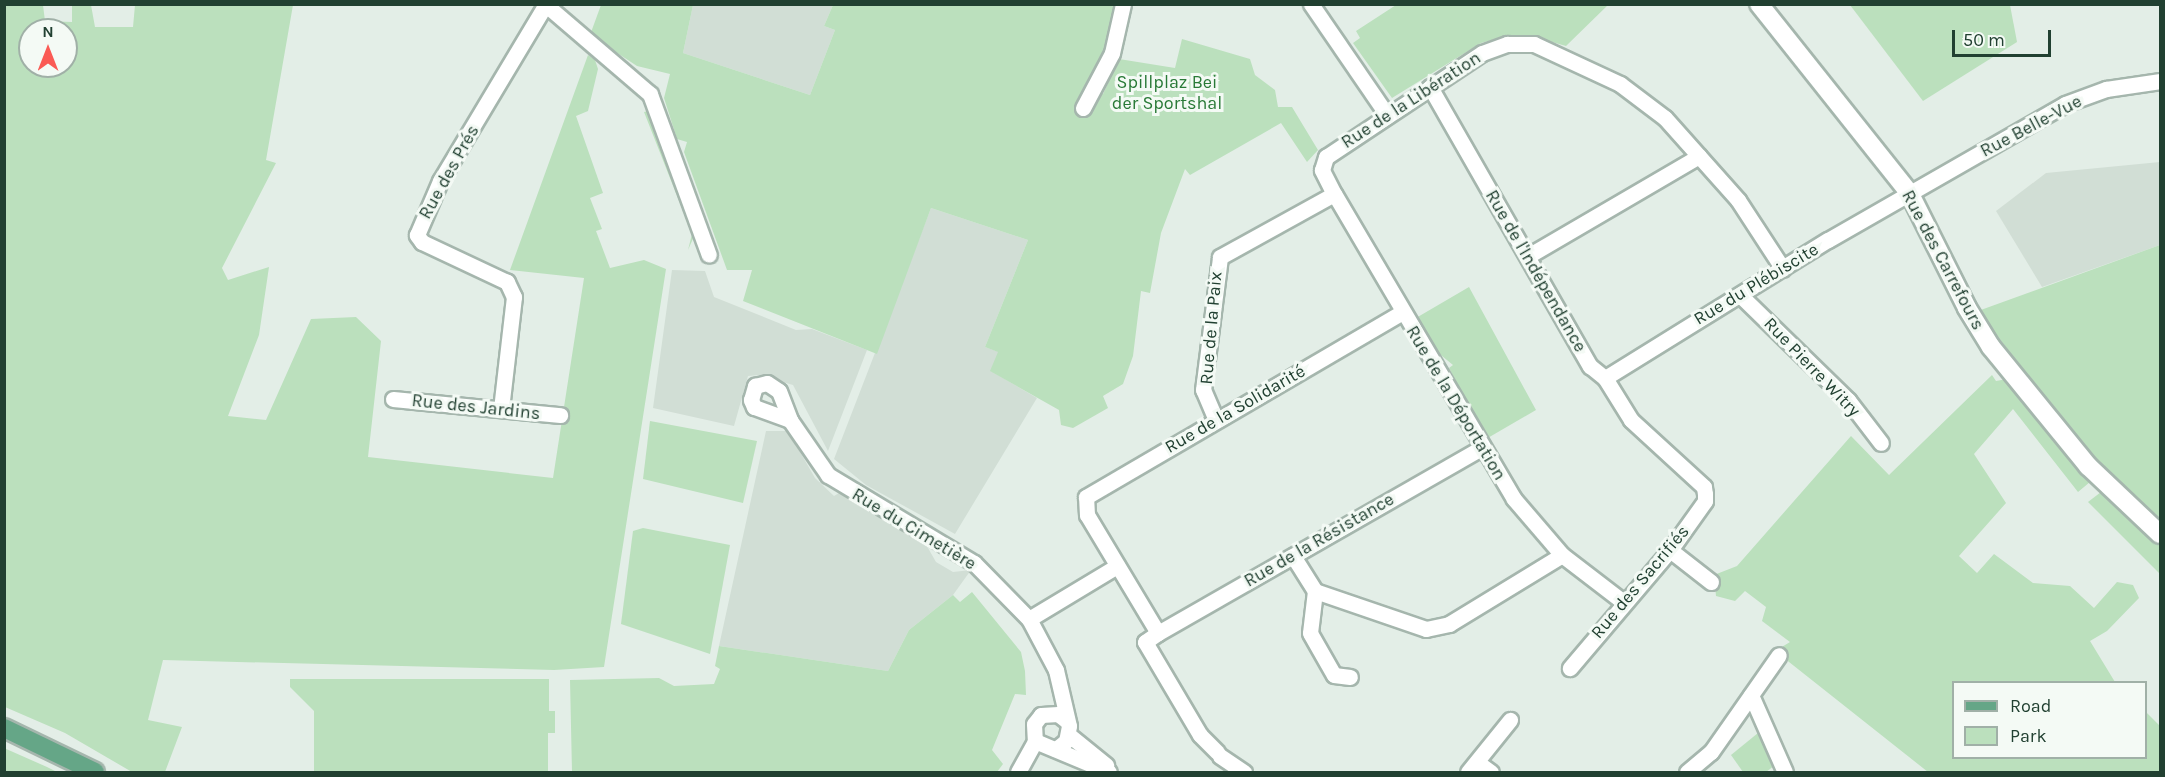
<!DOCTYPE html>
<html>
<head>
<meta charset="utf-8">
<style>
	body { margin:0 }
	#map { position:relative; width:2165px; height:777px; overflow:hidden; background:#e3eee7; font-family:Karla,sans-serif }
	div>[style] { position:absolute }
	.built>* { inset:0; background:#d1ded5 }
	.green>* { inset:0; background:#bbe0bd }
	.roads { filter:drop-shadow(2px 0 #a5b6ad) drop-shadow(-2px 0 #a5b6ad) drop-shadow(0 2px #a5b6ad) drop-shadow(0 -2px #a5b6ad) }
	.minor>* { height:15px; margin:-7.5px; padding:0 7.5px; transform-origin:7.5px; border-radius:7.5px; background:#fff }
	.secondary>* { height:18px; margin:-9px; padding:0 9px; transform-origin:9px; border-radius:9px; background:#fff }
	.primary>* { height:18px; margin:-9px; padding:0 9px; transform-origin:9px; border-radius:9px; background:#65a687 }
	span { translate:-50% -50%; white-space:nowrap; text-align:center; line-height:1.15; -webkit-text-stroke:6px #f4faf5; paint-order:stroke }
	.park-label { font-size:18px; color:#297a37 }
	.street-label { font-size:18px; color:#214031 }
	.frame { position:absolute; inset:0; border:6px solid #214031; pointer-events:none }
	.legend { position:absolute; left:1952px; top:681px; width:195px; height:78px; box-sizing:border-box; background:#f4faf5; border:2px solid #a0b0a7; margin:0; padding:8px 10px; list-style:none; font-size:18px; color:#214031 }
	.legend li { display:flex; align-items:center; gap:12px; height:30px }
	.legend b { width:30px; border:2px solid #a0b0a7 }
	.north { position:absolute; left:18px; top:18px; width:60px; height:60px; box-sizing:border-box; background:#f4faf5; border:2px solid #a0b0a7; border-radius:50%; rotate:0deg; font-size:16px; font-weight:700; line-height:24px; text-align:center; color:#214031 }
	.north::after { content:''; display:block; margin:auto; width:21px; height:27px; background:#fa5a54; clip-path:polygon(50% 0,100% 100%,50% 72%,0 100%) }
	.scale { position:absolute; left:1952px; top:30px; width:99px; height:27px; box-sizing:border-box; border:3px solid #214031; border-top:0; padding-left:8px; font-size:18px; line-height:21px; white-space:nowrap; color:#214031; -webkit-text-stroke:4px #f4faf5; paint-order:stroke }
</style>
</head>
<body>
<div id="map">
	<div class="built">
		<div style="clip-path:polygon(693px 5px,833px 5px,824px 26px,835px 30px,810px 95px,683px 53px)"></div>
		<div style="clip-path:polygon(2160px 162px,2160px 245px,2042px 287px,1996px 211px,2046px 173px)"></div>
		<div style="clip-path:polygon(931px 208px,1028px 240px,985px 347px,999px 352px,991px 371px,1037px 398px,955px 534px,866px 485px,834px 459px)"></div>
		<div style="clip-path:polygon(672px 270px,705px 271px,714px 297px,796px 330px,812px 329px,867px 350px,828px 451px,793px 385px,759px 375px,748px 376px,734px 426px,653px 408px)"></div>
		<div style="clip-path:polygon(766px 431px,788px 431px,815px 478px,834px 496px,839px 493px,924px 541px,936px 562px,953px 572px,971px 570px,953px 595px,909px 630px,888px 671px,719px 646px)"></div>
	</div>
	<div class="green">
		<div style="clip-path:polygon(evenodd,4px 5px,43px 5px,45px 21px,72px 22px,72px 5px,91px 5px,95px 27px,133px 27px,135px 5px,293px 5px,266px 160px,276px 163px,222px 268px,228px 280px,269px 267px,259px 335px,228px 416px,266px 420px,311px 319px,356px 317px,381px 341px,368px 457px,553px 478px,584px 278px,510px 270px,588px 55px,595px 60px,598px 69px,588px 111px,576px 116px,603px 193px,590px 198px,602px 229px,596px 231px,610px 268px,644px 260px,666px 269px,604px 667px,554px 670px,163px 660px,148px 720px,182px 727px,165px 772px,132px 772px,65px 733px,5px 707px,4px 5px,30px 30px,66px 30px,66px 66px,30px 66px,30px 30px)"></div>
		<div style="clip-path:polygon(601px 5px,693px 5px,683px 53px,810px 95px,835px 30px,824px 26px,833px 5px,1123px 5px,1092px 93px,1103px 94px,1119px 59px,1175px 68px,1182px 39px,1250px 59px,1255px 75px,1275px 90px,1278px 107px,1292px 107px,1318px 150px,1307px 162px,1281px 123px,1190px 175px,1185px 169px,1161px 233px,1150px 293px,1141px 291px,1133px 356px,1123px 384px,1103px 396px,1108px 408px,1073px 428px,1061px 425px,1059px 410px,990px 371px,998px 352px,985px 347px,1028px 240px,931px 208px,877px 354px,743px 301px,752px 270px,727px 270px,684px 152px,687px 142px,677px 139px,664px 98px,670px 74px,637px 66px,590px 35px)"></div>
		<div style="clip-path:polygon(1396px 5px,1608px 5px,1566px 46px,1531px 36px,1499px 38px,1481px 43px,1392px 98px,1353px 43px,1360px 38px,1356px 31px)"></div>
		<div style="clip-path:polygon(1850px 5px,2010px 5px,2017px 42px,1923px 101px)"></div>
		<div style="clip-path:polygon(648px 111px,695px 234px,688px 250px,692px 234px,644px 112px)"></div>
		<div style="clip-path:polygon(2160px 245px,2160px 525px,2101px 471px,1978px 311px)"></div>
		<div style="clip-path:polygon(1469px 287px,1536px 410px,1486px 439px,1449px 368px,1453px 365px,1431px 347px,1416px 318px)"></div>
		<div style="clip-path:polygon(1992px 375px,1996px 381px,2007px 379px,2090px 482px,2078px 492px,2013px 409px,1974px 454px,2006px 503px,1959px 556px,1977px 573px,1994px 554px,2033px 583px,2070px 586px,2094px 608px,2117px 582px,2133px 585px,2139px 598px,2107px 631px,2090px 641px,2115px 682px,1954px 682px,1954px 758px,2146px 758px,2146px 712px,2160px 726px,2160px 772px,1928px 772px,1775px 651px,1790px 642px,1762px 621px,1766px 607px,1745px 591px,1735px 601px,1716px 596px,1714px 575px,1737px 566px,1851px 436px,1889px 475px)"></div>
		<div style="clip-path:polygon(650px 421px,757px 441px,743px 503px,643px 479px)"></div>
		<div style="clip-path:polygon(2101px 492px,2160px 545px,2160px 574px,2088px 502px)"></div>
		<div style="clip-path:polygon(643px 528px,730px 545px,710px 654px,621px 624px,633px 531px)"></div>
		<div style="clip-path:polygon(972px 592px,1021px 652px,1025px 671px,1026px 695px,1015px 694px,992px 750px,1003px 764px,997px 772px,572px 772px,570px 680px,659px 678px,674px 686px,714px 684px,720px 669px,715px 666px,719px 646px,888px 671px,909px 630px,953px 595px,960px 602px)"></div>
		<div style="clip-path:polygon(290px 679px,549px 679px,549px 711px,555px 711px,555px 733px,548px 733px,548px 772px,314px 772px,314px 711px,290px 687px)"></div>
		<div style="clip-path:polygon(1758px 733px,1774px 766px,1766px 772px,1743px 772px,1731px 755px)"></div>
		<div style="clip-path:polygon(4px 748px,47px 767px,57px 772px,5px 772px)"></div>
	</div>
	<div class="roads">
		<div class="minor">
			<div style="left:1311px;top:4px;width:135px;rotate:55.6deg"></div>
			<div style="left:546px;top:5px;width:137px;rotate:40.6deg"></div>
			<div style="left:650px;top:94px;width:171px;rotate:69.9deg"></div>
			<div style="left:1430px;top:87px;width:322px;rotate:60.2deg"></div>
			<div style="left:1590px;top:366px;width:19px;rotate:39deg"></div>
			<div style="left:1605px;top:378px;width:49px;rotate:58.2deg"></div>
			<div style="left:1631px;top:420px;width:99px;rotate:42.5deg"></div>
			<div style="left:1704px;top:487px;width:7px;rotate:82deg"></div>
			<div style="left:1705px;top:494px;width:7px;rotate:90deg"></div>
			<div style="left:1705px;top:501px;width:60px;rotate:125.5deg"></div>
			<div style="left:1670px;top:550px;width:155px;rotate:130.3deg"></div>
			<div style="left:1083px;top:108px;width:62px;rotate:-62.2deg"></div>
			<div style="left:1112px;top:53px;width:50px;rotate:-77.3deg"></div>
			<div style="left:1528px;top:256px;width:198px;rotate:-30.3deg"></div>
			<div style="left:1740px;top:295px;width:151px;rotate:44.2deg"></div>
			<div style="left:1848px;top:400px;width:54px;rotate:52.5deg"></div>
			<div style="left:1605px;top:378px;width:262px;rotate:-31.8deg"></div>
			<div style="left:1828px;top:240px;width:273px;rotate:-29.8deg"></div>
			<div style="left:2065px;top:104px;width:44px;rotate:-20.1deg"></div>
			<div style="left:2106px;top:89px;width:55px;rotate:-8.4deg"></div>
			<div style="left:393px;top:399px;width:168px;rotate:5.5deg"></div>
			<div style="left:501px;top:409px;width:113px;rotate:-83.4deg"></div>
			<div style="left:514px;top:297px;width:17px;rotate:-115deg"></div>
			<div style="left:507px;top:282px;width:94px;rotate:-154.8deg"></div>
			<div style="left:422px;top:242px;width:9px;rotate:-126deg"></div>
			<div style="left:417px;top:235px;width:59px;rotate:-66.9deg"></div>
			<div style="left:440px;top:181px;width:206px;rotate:-59.1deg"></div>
			<div style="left:790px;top:420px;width:38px;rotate:-160deg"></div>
			<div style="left:754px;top:407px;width:8px;rotate:-113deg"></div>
			<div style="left:751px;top:400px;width:15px;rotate:-74deg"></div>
			<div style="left:755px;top:386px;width:12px;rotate:-14deg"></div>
			<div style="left:767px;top:383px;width:14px;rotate:34deg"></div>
			<div style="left:779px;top:391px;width:31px;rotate:69deg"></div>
			<div style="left:790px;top:420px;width:67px;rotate:55.4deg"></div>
			<div style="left:828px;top:475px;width:170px;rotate:31.1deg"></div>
			<div style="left:974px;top:563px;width:78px;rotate:45.5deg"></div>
			<div style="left:1029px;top:619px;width:58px;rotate:62.1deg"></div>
			<div style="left:1056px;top:670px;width:57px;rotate:76.9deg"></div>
			<div style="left:1069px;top:726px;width:15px;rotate:101deg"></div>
			<div style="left:1066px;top:741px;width:13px;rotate:141deg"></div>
			<div style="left:1216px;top:420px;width:33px;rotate:-113deg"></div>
			<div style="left:1203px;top:390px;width:134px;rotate:-82.7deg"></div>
			<div style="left:1220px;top:257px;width:130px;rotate:-28.9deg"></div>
			<div style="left:1670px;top:550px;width:52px;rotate:38deg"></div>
			<div style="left:1293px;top:556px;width:41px;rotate:57.8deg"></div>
			<div style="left:1315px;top:591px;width:117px;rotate:18.9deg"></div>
			<div style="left:1426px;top:629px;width:24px;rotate:-12deg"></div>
			<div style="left:1449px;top:624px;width:132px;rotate:-31.4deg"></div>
			<div style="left:1315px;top:591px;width:42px;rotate:96.8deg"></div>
			<div style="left:1310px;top:633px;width:48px;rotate:60.3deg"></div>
			<div style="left:1334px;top:675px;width:16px;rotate:7deg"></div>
			<div style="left:1622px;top:601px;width:76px;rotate:-142.5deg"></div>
			<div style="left:1562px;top:555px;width:74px;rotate:-130.6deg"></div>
			<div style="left:1514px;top:499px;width:354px;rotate:-120.5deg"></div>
			<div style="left:1334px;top:194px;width:27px;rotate:-117deg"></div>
			<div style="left:1322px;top:170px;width:14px;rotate:-73deg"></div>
			<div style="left:1326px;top:157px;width:187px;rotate:-33.7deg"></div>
			<div style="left:1482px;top:53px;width:27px;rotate:-20deg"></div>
			<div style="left:1507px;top:44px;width:27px"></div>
			<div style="left:1534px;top:44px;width:95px;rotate:24.9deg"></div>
			<div style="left:1620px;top:84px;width:56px;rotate:37.1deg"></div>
			<div style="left:1665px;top:118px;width:110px;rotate:48.3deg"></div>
			<div style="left:1738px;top:200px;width:82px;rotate:56.9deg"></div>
			<div style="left:1029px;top:619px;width:103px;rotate:-31.1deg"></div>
			<div style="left:1158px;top:633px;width:372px;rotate:-29.8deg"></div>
			<div style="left:1751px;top:695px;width:84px;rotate:66.2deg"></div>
			<div style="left:1067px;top:721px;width:11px;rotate:-142deg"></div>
			<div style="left:1058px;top:714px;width:17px;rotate:177deg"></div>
			<div style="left:1041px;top:715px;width:11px;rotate:128deg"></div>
			<div style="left:1034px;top:724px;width:17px;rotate:87deg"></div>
			<div style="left:1035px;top:741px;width:80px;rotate:22.7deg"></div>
			<div style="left:1069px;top:735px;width:48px;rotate:39deg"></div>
			<div style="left:1217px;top:752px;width:24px;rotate:-135deg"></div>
			<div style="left:1200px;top:735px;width:108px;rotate:-120.6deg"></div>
			<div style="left:1145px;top:642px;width:16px;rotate:-35deg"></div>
			<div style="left:1158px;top:633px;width:138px;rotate:-121deg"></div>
			<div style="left:1087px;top:515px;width:18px;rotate:-93deg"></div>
			<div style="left:1086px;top:497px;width:366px;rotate:-30.3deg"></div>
			<div style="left:1220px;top:756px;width:29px;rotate:34deg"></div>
			<div style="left:1477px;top:762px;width:17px;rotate:36deg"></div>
			<div style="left:1018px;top:772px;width:35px;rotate:-61deg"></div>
			<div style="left:1468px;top:772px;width:67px;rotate:-51.1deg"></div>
			<div style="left:1687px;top:772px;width:31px;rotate:-40deg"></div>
			<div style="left:1711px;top:752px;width:118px;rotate:-55deg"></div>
		</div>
		<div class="secondary">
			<div style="left:1759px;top:4px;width:243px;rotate:51.5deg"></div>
			<div style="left:1910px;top:194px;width:127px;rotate:63.4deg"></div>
			<div style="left:1967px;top:308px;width:46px;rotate:58.4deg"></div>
			<div style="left:1991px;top:347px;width:154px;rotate:50.8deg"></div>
			<div style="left:2088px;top:466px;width:99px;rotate:43.4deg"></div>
		</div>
		<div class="primary">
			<div style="left:4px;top:728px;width:101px;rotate:25.8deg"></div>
		</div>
	</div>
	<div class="park-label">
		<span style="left:1167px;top:93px">Spillplaz Bei<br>der Sportshal</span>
	</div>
	<div class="street-label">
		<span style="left:1411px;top:100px;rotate:-33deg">Rue de la Libération</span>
		<span style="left:2031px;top:126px;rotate:-28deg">Rue Belle-Vue</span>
		<span style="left:449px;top:172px;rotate:-61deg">Rue des Prés</span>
		<span style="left:1943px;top:260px;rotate:62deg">Rue des Carrefours</span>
		<span style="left:1536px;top:271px;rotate:60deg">Rue de l'Indépendance</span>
		<span style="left:1756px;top:284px;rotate:-31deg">Rue du Plébiscite</span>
		<span style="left:1211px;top:328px;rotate:-85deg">Rue de la Paix</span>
		<span style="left:1812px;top:367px;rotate:46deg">Rue Pierre Witry</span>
		<span style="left:1456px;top:403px;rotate:59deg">Rue de la Déportation</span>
		<span style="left:476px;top:407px;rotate:6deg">Rue des Jardins</span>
		<span style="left:1235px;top:409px;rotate:-30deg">Rue de la Solidarité</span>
		<span style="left:914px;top:529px;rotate:31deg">Rue du Cimetière</span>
		<span style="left:1319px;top:540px;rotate:-30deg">Rue de la Résistance</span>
		<span style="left:1640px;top:582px;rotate:-50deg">Rue des Sacrifiés</span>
	</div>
	<div class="frame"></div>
	<ul class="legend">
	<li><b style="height:8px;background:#65a687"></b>Road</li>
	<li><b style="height:16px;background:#bbe0bd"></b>Park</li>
	</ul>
	<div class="north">N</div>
	<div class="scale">50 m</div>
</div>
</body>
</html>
